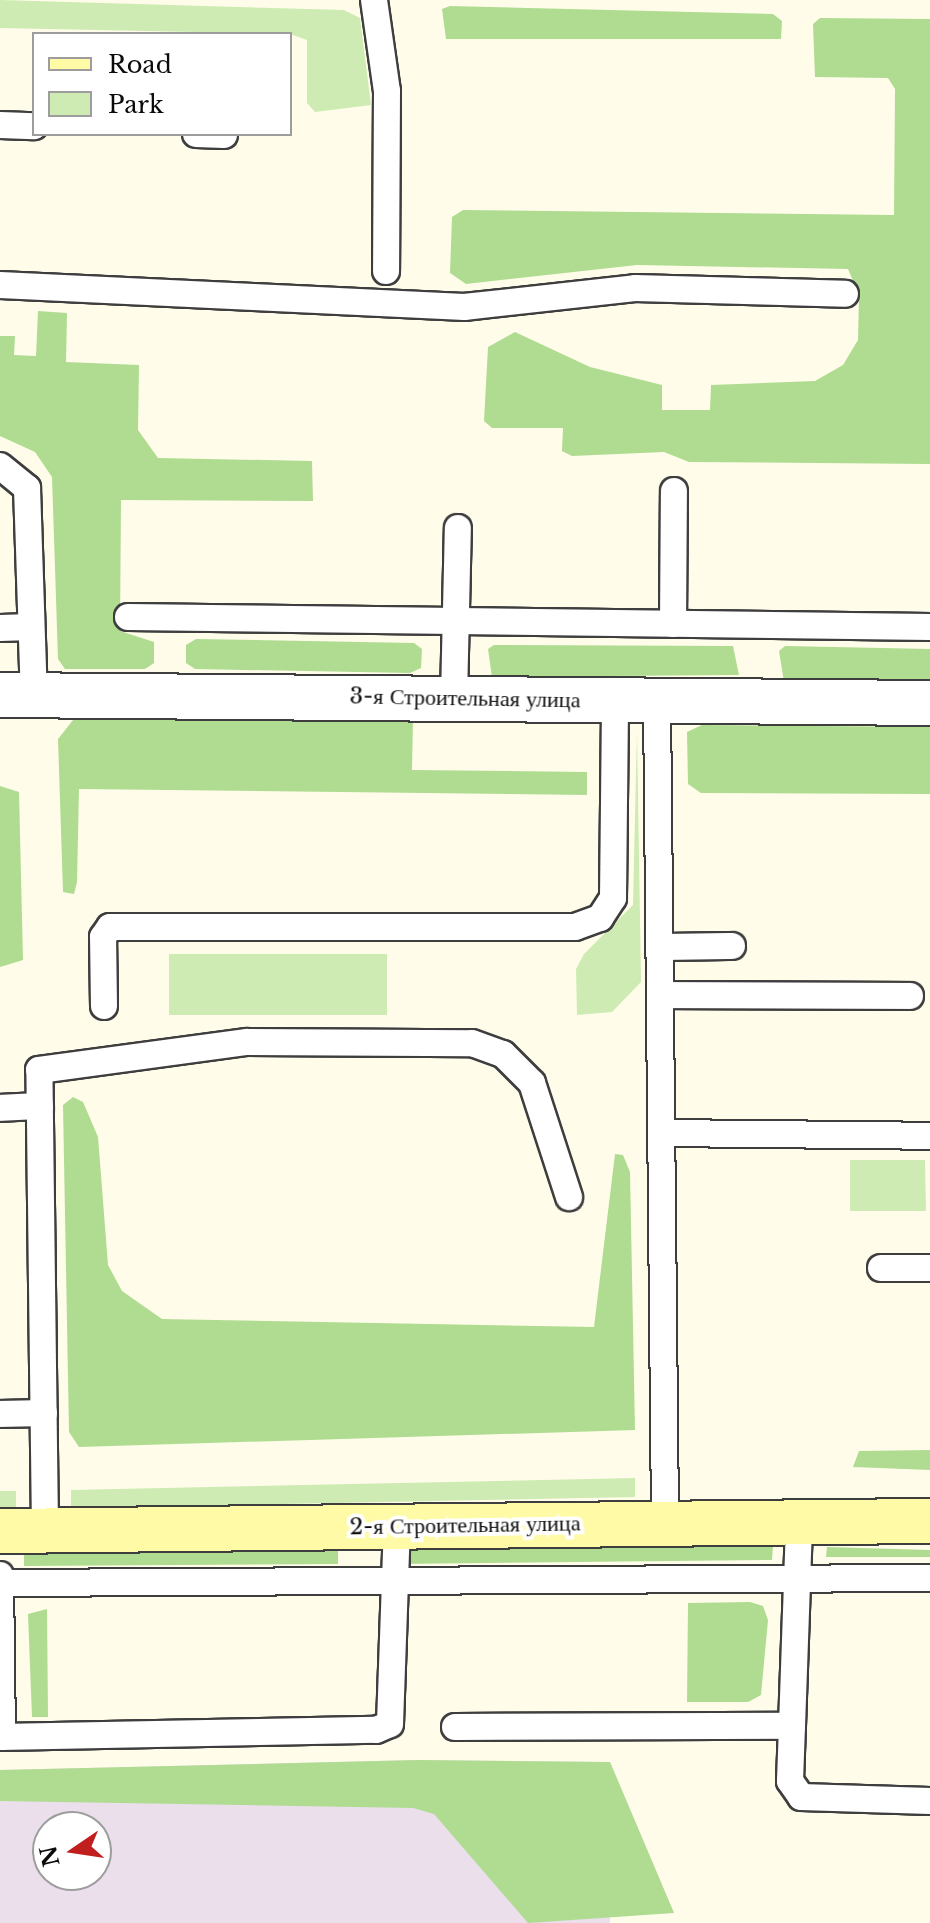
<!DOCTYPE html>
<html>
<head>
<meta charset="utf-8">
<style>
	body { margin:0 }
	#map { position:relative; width:930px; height:1923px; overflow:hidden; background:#fffcea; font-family:"Libre Baskerville",serif }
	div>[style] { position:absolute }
	.industrial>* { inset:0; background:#eadfeb }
	.green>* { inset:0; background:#cdebb2 }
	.forest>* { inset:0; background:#afdc91 }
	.roads { filter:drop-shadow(2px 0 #3e3e3e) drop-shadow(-2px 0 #3e3e3e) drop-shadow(0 2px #3e3e3e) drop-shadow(0 -2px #3e3e3e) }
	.lane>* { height:26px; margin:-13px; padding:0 13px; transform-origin:13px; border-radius:13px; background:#fff }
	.street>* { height:44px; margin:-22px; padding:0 22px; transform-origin:22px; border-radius:22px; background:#fff }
	.secondary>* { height:44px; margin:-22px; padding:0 22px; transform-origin:22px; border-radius:22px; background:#fffaa5 }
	span { translate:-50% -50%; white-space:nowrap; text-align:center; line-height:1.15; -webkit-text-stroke:8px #fff; paint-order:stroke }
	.street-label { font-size:22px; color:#0b0b0b }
	.legend { position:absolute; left:32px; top:32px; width:260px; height:104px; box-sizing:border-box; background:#fff; border:2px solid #9d9d9d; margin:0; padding:10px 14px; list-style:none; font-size:24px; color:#0b0b0b }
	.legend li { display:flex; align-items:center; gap:16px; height:40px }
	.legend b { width:40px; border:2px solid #9d9d9d }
	.north { position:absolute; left:32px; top:1811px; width:80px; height:80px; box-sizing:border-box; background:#fff; border:2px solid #9d9d9d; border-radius:50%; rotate:257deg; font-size:22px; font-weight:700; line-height:32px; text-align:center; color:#0b0b0b }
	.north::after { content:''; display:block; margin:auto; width:28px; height:36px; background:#c11e1e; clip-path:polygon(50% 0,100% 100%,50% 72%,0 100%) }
</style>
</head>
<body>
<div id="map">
	<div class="industrial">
		<div style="clip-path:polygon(evenodd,418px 1760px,610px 1762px,674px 1913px,610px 1914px,610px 1923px,0 1923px,0 1770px,418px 1760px,48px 1827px,96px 1827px,96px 1875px,48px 1875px,48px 1827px)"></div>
	</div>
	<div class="green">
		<div style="clip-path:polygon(0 0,344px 10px,360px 18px,371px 105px,315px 112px,307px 103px,307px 40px,290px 34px,0 28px)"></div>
		<div style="clip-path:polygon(637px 732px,641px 982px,612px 1012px,577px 1015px,576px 969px,584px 954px,633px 905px)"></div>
		<div style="clip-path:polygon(169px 954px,387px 954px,387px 1015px,169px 1015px)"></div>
		<div style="clip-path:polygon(850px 1160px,925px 1160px,926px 1211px,850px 1211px)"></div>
		<div style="clip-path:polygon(635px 1478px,635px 1497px,71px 1508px,71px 1490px)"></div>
		<div style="clip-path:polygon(0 1491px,16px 1491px,16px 1510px,0 1510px)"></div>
	</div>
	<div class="forest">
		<div style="clip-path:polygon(450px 6px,773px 14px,782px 21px,781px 39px,446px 39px,442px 9px)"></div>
		<div style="clip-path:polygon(820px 18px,930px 19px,930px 464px,689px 462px,664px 452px,572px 456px,562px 451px,563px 428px,492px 428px,484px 421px,488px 347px,515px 332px,590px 367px,662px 385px,662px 410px,710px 410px,711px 385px,815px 381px,843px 365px,858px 340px,859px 295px,848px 269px,637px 265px,466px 284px,450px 273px,452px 217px,463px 210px,894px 215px,895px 89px,888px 78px,815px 77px,813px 24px)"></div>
		<div style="clip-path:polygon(38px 311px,67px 313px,66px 362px,139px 365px,138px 430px,158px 458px,312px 461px,313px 501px,121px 500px,120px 631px,154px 642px,154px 663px,145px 669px,65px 669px,58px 659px,52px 477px,35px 452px,0 436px,0 336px,15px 336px,14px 355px,36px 356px)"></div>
		<div style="clip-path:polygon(196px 639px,414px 643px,422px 649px,421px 668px,410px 673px,195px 669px,186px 663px,186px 645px)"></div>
		<div style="clip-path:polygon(494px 645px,733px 646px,739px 675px,492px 677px,488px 649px)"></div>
		<div style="clip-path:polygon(785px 646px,930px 649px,930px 683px,784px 682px,779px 651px)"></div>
		<div style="clip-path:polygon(77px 715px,413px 717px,412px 770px,587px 772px,587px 795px,79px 789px,77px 882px,74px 894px,63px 892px,58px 739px)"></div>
		<div style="clip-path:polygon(702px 725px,930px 727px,930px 794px,701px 793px,688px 784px,687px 732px)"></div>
		<div style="clip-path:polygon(0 786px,19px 792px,23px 960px,0 967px)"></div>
		<div style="clip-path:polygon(73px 1097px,83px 1102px,98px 1137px,108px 1265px,122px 1291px,162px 1319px,594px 1327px,615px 1154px,623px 1155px,630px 1172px,635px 1430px,79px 1447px,69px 1432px,63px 1105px)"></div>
		<div style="clip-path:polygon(930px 1450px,930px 1470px,853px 1467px,859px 1451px)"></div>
		<div style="clip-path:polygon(773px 1546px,772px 1560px,396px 1564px,396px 1549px)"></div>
		<div style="clip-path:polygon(827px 1547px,930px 1550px,930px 1557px,826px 1557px)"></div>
		<div style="clip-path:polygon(338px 1549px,338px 1564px,24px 1566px,24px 1552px)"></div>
		<div style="clip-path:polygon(750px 1602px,763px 1606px,768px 1620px,761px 1695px,748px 1702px,687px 1702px,688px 1603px)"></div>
		<div style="clip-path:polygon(47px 1609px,48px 1717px,32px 1717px,28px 1614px)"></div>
		<div style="clip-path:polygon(418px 1760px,610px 1762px,674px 1913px,528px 1923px,434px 1814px,413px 1808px,0 1801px,0 1770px)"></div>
	</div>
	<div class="roads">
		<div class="lane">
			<div style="left:374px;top:0;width:92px;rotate:81.9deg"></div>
			<div style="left:387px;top:91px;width:180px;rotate:90.3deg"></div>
			<div style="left:0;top:125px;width:34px;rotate:2deg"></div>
			<div style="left:196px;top:134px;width:28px;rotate:2deg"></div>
			<div style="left:0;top:285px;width:465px;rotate:2.7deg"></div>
			<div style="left:464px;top:307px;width:172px;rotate:-6.3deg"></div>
			<div style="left:635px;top:288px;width:210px;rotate:1.6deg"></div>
			<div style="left:0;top:466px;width:35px;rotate:39deg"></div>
			<div style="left:27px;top:488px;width:206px;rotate:88.1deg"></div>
			<div style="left:128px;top:617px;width:802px;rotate:0.71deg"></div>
			<div style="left:673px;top:624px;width:133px;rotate:-89.6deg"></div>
			<div style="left:0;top:628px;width:31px;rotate:-2deg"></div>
			<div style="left:454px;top:698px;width:170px;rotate:-88.7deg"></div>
			<div style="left:657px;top:700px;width:823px;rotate:89.44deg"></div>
			<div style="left:660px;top:947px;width:72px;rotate:-0.8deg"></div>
			<div style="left:660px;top:995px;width:250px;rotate:0.2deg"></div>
			<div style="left:104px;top:1006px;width:69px;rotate:-90.8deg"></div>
			<div style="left:103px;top:937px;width:12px;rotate:-55deg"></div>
			<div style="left:110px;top:927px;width:465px"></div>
			<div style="left:575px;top:927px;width:27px;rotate:-20deg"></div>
			<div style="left:600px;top:918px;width:24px;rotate:-57deg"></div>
			<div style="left:613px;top:898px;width:198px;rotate:-89.4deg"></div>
			<div style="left:0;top:1108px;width:40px;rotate:-2.9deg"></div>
			<div style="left:662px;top:1133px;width:268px;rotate:0.6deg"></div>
			<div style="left:881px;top:1268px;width:49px"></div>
			<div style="left:0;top:1414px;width:44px;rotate:-1.3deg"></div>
			<div style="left:45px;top:1530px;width:460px;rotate:-90.7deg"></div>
			<div style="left:39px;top:1070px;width:210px;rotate:-7.7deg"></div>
			<div style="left:247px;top:1042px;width:225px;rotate:0.3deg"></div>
			<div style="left:472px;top:1043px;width:33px;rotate:20deg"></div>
			<div style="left:503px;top:1054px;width:41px;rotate:45deg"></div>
			<div style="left:532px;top:1083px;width:120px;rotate:72deg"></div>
			<div style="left:0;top:1575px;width:162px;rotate:89.3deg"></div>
			<div style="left:0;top:1583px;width:930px;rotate:-0.31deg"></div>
			<div style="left:792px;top:1726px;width:55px;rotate:92.1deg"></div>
			<div style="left:790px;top:1781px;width:19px;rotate:55deg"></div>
			<div style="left:801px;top:1797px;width:129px;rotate:1.8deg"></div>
			<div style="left:455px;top:1727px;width:337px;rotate:-0.2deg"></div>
			<div style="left:792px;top:1726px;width:205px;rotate:-88deg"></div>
			<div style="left:0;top:1737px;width:376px;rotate:-1.1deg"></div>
			<div style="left:376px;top:1730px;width:15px;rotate:-23deg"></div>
			<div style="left:390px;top:1724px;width:198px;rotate:-88deg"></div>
		</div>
		<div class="street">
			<div style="left:0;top:695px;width:930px;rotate:0.49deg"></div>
		</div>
		<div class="secondary">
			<div style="left:0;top:1531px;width:930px;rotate:-0.62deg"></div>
		</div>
	</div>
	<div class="street-label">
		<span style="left:465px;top:698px;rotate:1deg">3-я Строительная улица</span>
		<span style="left:465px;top:1525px;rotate:-1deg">2-я Строительная улица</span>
	</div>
	<ul class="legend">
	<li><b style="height:10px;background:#fffaa5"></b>Road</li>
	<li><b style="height:22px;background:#cdebb2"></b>Park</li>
	</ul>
	<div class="north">N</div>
</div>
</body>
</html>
